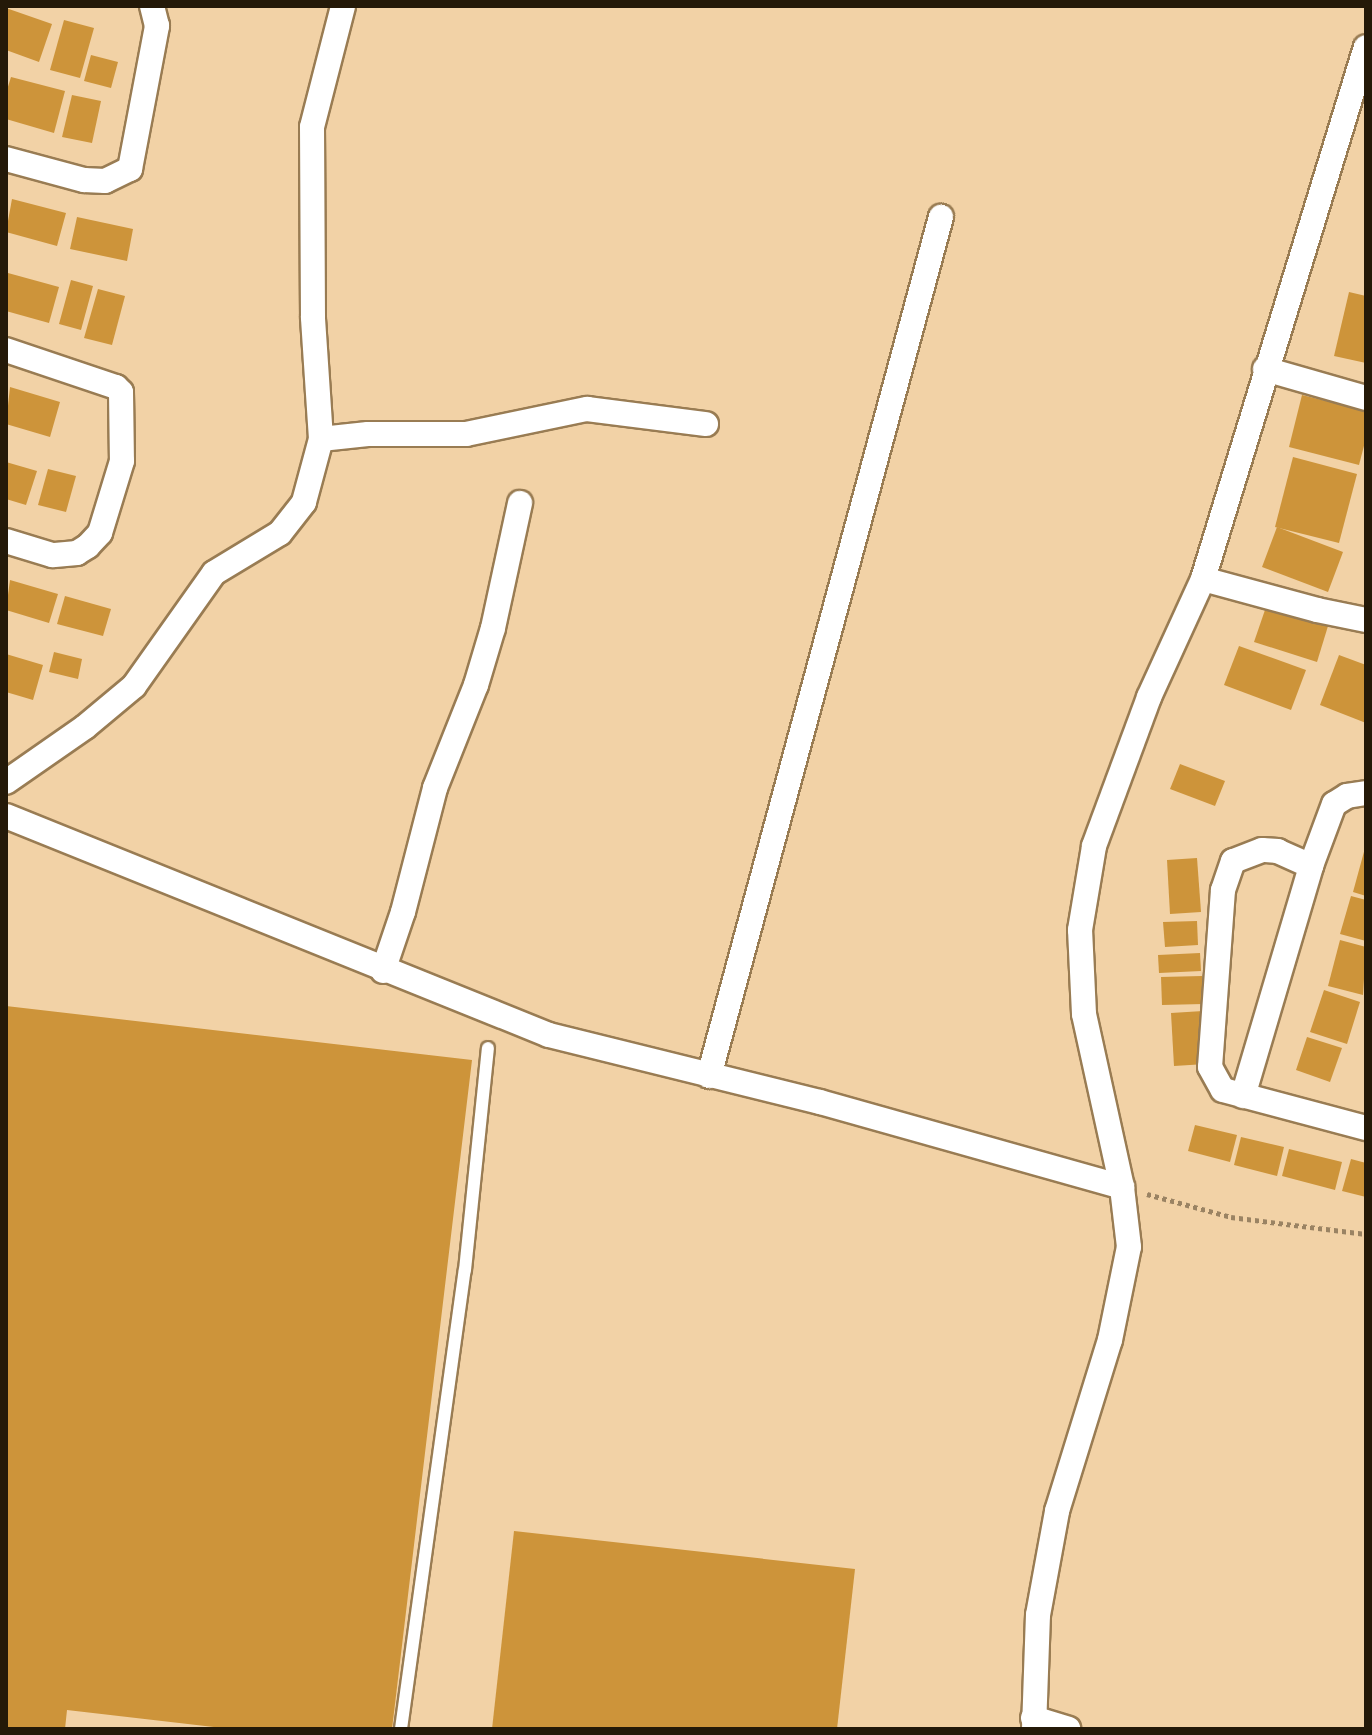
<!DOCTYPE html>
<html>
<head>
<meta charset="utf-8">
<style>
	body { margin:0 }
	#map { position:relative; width:1372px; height:1735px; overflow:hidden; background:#f2d2a6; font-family:Raleway,sans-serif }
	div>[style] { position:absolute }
	.building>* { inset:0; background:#cd943a }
	.path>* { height:5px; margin-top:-2.5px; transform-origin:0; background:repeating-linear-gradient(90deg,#9a8363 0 4px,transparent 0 8px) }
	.roads { filter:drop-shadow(2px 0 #997c53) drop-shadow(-2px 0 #997c53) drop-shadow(0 2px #997c53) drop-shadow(0 -2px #997c53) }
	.service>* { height:12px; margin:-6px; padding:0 6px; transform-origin:6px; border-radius:6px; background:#fff }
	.minor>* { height:24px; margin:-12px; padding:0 12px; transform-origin:12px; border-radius:12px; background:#fff }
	span { translate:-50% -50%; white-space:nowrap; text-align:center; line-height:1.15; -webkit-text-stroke:6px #fef8ef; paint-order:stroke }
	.frame { position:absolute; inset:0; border:8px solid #241908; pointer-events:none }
</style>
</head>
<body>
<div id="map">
	<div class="building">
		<div style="clip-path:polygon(6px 8px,52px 24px,39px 62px,6px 50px)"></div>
		<div style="clip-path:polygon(64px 20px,94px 28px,80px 78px,50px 70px)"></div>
		<div style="clip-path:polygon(91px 55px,118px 62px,111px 88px,84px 81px)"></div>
		<div style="clip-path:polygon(11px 77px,65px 91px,54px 133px,6px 119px,6px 93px)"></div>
		<div style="clip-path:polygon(72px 95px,101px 101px,92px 143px,62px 137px)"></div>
		<div style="clip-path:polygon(12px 199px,66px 213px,57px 246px,6px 232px)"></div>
		<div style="clip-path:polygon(77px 217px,133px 229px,127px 261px,70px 249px)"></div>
		<div style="clip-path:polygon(8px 273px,59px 287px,49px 323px,6px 311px)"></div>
		<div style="clip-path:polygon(71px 280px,93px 286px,81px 330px,59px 324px)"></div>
		<div style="clip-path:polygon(98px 289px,125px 296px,112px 345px,84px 338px)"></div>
		<div style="clip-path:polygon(1349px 292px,1366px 296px,1366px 363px,1334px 356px)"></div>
		<div style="clip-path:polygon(10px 387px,60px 402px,50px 437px,6px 424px)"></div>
		<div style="clip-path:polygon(1302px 395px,1366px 411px,1366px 438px,1359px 465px,1289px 447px)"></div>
		<div style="clip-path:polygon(1293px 457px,1357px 474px,1339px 543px,1275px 527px)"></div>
		<div style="clip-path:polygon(6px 462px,37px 471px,26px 505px,6px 499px)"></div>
		<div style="clip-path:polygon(48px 469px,76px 476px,66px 512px,38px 505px)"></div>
		<div style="clip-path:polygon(1277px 527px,1343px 552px,1328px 592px,1262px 567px)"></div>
		<div style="clip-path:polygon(10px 580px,58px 594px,49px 623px,6px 610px)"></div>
		<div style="clip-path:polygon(65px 596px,111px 609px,103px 636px,57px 624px)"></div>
		<div style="clip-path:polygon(1266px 607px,1328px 626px,1317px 662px,1254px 642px)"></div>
		<div style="clip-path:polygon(1239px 646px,1306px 670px,1291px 710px,1224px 685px)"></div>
		<div style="clip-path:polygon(54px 652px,82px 659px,78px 679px,49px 672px)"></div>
		<div style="clip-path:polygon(6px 654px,43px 665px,33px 700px,6px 692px)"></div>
		<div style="clip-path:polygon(1339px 655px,1366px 665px,1366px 723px,1320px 705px)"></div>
		<div style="clip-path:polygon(1180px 764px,1225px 781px,1215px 806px,1170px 789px)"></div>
		<div style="clip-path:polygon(1365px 848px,1366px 848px,1366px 896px,1353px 892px)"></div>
		<div style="clip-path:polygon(1197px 858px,1201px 912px,1170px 914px,1167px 860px)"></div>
		<div style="clip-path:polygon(1351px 896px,1366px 900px,1366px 941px,1340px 934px)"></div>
		<div style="clip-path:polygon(1197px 921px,1198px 945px,1165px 947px,1163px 922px)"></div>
		<div style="clip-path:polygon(1340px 940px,1366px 947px,1363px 995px,1328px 986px)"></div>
		<div style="clip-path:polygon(1200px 953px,1201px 971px,1159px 973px,1158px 955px)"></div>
		<div style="clip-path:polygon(1202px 976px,1203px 1004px,1162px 1005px,1161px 977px)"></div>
		<div style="clip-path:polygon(1324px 990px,1360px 1002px,1347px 1044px,1310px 1032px)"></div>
		<div style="clip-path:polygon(6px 1006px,472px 1060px,392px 1729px,231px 1729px,67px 1710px,65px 1729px,6px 1729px)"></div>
		<div style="clip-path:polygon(1203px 1011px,1206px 1064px,1174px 1066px,1171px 1013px)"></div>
		<div style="clip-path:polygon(1307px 1037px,1342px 1048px,1330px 1082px,1296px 1070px)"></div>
		<div style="clip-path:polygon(1195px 1125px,1237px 1135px,1230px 1162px,1188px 1151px)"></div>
		<div style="clip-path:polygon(1241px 1137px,1284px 1147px,1277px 1176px,1234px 1165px)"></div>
		<div style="clip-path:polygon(1289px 1149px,1342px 1162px,1335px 1190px,1282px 1176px)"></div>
		<div style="clip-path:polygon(1351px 1159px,1366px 1163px,1366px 1197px,1342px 1191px)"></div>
		<div style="clip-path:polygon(514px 1531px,855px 1569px,837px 1729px,492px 1729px)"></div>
	</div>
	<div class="path">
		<div style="left:1147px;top:1194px;width:87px;rotate:15.3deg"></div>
		<div style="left:1231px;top:1217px;width:136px;rotate:7.2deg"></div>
	</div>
	<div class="roads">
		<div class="service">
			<div style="left:401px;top:1729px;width:463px;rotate:-82.1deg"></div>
			<div style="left:465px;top:1270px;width:223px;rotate:-84.1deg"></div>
		</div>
		<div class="minor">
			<div style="left:6px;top:159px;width:81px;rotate:15.1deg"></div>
			<div style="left:84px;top:180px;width:21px;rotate:3deg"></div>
			<div style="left:105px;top:181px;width:28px;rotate:-26deg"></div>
			<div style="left:130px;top:169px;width:146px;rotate:-79.3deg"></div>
			<div style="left:157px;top:26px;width:21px;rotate:-104deg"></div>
			<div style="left:6px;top:350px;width:116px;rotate:18.6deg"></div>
			<div style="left:116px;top:387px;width:7px;rotate:45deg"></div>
			<div style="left:121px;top:392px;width:69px;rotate:89.2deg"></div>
			<div style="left:122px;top:461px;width:75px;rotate:107deg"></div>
			<div style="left:100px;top:533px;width:18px;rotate:133deg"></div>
			<div style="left:88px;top:546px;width:13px;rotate:148deg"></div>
			<div style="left:77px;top:553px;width:25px;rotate:175deg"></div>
			<div style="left:52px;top:555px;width:48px;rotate:-163.1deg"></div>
			<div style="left:1265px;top:369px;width:105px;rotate:16deg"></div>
			<div style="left:321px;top:439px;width:47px;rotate:-6.1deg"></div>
			<div style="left:368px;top:434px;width:98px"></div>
			<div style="left:466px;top:434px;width:124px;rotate:-11.7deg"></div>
			<div style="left:587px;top:409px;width:120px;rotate:7.2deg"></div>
			<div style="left:1203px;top:579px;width:118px;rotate:15.2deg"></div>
			<div style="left:1317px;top:610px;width:50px;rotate:11.5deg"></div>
			<div style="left:6px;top:782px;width:96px;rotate:-34.8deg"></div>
			<div style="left:85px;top:727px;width:64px;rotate:-39.9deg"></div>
			<div style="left:134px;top:686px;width:138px;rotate:-54.7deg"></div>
			<div style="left:214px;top:573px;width:77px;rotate:-31.2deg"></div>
			<div style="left:280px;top:533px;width:39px;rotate:-52deg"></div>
			<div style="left:304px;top:502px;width:65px;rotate:-74.9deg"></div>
			<div style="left:321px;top:439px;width:122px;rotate:-93.8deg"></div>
			<div style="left:313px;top:317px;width:190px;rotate:-90.3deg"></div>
			<div style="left:312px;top:127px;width:125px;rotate:-75.6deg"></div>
			<div style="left:1366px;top:793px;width:19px;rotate:171deg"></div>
			<div style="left:1347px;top:796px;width:15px;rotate:148deg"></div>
			<div style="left:1334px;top:804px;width:66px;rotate:110.4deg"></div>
			<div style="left:1311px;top:866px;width:36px;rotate:-156deg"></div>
			<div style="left:1278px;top:851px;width:16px;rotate:-176deg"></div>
			<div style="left:1262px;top:850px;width:31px;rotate:159deg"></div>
			<div style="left:1233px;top:861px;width:31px;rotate:109deg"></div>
			<div style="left:1223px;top:890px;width:177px;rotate:94.2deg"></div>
			<div style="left:1210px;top:1067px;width:26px;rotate:61deg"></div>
			<div style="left:1223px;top:1090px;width:148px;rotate:14.9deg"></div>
			<div style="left:6px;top:816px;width:585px;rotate:21.96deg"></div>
			<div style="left:549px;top:1035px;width:279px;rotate:13.9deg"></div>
			<div style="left:820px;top:1102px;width:314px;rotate:15.7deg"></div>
			<div style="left:383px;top:971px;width:62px;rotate:-71.3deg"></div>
			<div style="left:403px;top:912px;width:128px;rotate:-75.5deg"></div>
			<div style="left:435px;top:788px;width:111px;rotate:-68.3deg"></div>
			<div style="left:476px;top:685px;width:59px;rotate:-73.4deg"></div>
			<div style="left:493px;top:628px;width:128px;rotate:-77.8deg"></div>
			<div style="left:709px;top:1076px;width:890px;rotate:-74.89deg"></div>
			<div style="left:1243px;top:1096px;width:240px;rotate:-73.5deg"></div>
			<div style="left:1033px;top:1718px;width:37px;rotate:17deg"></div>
			<div style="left:1034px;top:1729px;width:114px;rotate:-88deg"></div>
			<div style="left:1038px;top:1615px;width:106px;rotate:-79.6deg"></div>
			<div style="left:1057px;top:1511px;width:179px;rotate:-72.8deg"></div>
			<div style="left:1110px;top:1340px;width:95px;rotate:-78.5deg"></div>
			<div style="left:1129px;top:1247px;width:60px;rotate:-96.7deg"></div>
			<div style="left:1122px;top:1187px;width:177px;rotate:-102.4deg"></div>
			<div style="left:1084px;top:1014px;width:84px;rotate:-92.7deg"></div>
			<div style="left:1080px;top:930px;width:85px;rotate:-80.5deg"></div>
			<div style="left:1094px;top:846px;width:159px;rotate:-69.7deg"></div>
			<div style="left:1149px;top:697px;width:130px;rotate:-65.4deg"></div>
			<div style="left:1203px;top:579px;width:556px;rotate:-72.97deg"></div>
		</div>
	</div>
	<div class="frame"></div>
</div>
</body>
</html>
